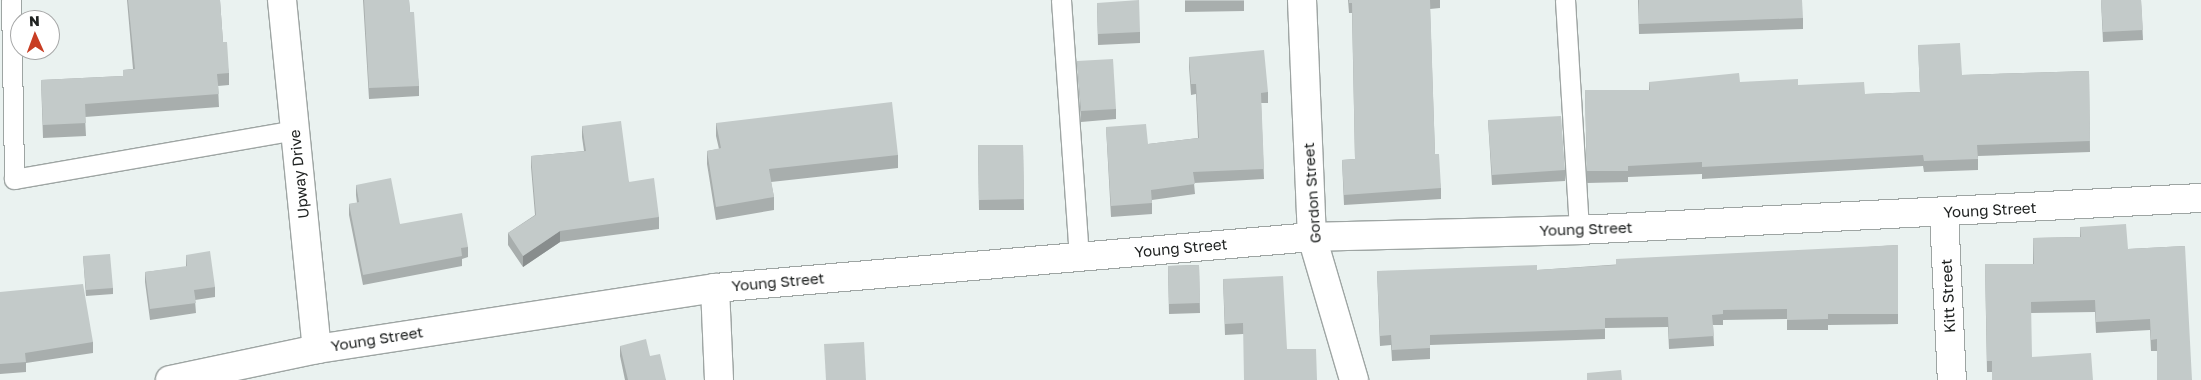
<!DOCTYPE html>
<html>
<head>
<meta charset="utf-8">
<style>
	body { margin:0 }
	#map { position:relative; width:2201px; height:380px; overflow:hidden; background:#eaf2f0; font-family:"Golos Text",sans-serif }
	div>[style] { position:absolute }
	.roads { filter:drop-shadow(1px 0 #9ea5a3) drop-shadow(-1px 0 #9ea5a3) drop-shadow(0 1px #9ea5a3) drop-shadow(0 -1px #9ea5a3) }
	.service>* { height:19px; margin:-9.5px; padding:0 9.5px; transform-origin:9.5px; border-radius:9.5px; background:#fff }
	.minor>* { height:28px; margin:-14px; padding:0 14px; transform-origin:14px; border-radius:14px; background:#fff }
	.wall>* { inset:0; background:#a8aead }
	.shaded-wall>* { inset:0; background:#888d8d }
	.building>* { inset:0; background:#c3cac9 }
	span { translate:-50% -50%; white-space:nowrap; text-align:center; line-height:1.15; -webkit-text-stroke:4px #fff; paint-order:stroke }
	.street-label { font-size:15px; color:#202322 }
	.north { position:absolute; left:10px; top:10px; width:50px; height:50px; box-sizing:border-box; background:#fff; border:1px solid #a6a7a7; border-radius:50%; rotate:358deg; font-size:14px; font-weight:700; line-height:20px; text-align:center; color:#202322 }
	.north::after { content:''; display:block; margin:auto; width:18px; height:22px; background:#c83d23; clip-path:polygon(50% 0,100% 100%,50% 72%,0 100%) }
</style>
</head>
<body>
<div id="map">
	<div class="roads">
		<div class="service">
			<div style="left:11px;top:0;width:179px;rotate:89deg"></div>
			<div style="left:14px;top:179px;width:284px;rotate:-9.9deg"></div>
			<div style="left:1061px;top:0;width:258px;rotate:86deg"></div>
			<div style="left:1565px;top:0;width:230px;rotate:86.5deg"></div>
		</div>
		<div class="minor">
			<div style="left:282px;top:0;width:351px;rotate:84.3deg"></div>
			<div style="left:1302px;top:0;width:237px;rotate:87.6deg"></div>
			<div style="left:1312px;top:237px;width:149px;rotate:73.6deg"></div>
			<div style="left:1944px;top:213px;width:167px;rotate:87.3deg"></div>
			<div style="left:715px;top:288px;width:92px;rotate:87.5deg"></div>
			<div style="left:170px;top:380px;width:150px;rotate:-11.9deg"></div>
			<div style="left:317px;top:349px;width:403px;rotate:-8.7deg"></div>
			<div style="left:715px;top:288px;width:599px;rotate:-4.88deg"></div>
			<div style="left:1312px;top:237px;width:267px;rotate:-1.5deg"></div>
			<div style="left:1579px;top:230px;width:623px;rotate:-2.95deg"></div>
		</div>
	</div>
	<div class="wall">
		<div style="clip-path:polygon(127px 0,220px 0,223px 42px,229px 73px,229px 85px,218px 86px,219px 107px,85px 117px,86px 136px,43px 138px,41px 80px,123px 76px,123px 70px,133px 69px)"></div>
		<div style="clip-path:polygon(363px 0,409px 0,410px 12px,419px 86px,419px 96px,369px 99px)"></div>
		<div style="clip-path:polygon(1185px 0,1244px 0,1244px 11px,1185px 12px)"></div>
		<div style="clip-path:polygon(1348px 0,1440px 0,1440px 8px,1430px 9px,1435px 154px,1441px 188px,1441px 199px,1344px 205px,1342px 160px,1355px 159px,1352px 13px,1349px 13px)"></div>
		<div style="clip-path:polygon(1638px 0,1803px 18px,1803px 29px,1639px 34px)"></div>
		<div style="clip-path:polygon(2101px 0,2141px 0,2143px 40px,2103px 42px)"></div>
		<div style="clip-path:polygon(1097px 3px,1140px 32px,1140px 43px,1098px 45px)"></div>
		<div style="clip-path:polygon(1918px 45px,1962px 75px,2089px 71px,2090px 152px,1978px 156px,1978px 170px,1924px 172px,1923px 166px,1702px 179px,1702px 174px,1628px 177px,1628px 182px,1587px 183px,1585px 90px,1649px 90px,1649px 82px,1740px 82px,1798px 85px,1865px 94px,1920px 92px)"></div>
		<div style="clip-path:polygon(1189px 57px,1268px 92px,1268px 103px,1261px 103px,1264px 179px,1194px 183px,1195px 194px,1152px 200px,1152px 214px,1111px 217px,1106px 127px,1148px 144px,1198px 138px,1196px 94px,1191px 95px,1189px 67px)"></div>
		<div style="clip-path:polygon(1077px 61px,1116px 109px,1116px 119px,1081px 122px)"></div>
		<div style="clip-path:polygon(1488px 120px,1565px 170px,1565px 181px,1492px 185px)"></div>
		<div style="clip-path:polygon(716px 123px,898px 155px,898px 168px,771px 182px,774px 197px,774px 210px,716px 220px,707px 164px,707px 151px,719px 149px,716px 136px)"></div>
		<div style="clip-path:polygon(582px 126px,659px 217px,659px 229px,560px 242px,523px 267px,508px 245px,508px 233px,535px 215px,531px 167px,531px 156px,584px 151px,582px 137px)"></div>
		<div style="clip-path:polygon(978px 145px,1023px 145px,1024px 210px,979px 210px)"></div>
		<div style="clip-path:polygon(356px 185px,400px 224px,468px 247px,468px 257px,462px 259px,462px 266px,363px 285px,349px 215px,349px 204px,357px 203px,356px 195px)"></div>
		<div style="clip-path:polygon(2080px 227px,2128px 249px,2185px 246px,2157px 351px,2151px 351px,2150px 330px,2096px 333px,2095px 312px,2031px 313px,1992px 372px,1987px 372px,1985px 264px,2033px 264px,2033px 238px,2080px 237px)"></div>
		<div style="clip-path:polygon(1898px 245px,1898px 324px,1828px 325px,1828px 330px,1787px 330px,1787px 319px,1723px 320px,1723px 325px,1713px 325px,1714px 346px,1669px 349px,1668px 327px,1605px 328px,1605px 339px,1430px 345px,1430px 359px,1392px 361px,1391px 345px,1380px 346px,1377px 271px,1537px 270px)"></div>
		<div style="clip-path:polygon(186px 255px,215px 287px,215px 297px,195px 300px,196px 313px,150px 320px,145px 282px,145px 272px,186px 267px)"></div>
		<div style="clip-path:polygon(83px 256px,113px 288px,113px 294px,86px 296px)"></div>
		<div style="clip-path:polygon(1199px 265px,1200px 313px,1169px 314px,1168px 266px)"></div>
		<div style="clip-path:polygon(1223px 279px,1287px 349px,1243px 334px,1225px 335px)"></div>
		<div style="clip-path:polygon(0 292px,93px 342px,93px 353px,26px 363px,26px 372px,0 374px)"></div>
		<div style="clip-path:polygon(620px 346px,650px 356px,666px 380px,625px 380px,620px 356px)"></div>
	</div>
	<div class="shaded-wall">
		<div style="clip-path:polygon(560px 231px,560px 242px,523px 267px,523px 256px)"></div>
	</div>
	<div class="building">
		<div style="clip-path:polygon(128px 0,220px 0,223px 42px,227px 42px,229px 73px,217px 74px,219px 94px,85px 104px,86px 123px,43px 125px,41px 80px,123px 76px,123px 70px,135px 69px)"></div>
		<div style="clip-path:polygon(364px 0,409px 0,410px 12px,414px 12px,419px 86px,369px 88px)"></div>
		<div style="clip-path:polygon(1139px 0,1140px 32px,1098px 34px,1097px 3px)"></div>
		<div style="clip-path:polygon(1185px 0,1244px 0,1244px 1px,1185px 1px)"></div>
		<div style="clip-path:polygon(1349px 0,1430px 0,1435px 154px,1439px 154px,1441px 188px,1344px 195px,1342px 160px,1355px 159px,1352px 3px,1349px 3px)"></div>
		<div style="clip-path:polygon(1639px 0,1802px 0,1803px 18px,1639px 24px)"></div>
		<div style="clip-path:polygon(2101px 0,2141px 0,2143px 30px,2103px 32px)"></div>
		<div style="clip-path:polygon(1960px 43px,1962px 75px,2089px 71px,2090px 141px,1977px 145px,1978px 159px,1924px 161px,1923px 155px,1702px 167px,1702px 162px,1628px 166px,1628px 171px,1587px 171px,1585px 90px,1650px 90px,1649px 82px,1739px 73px,1740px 82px,1798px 79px,1798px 85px,1864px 82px,1865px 94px,1920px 92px,1918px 45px)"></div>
		<div style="clip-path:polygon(1264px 50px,1268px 92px,1261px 93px,1264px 169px,1193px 172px,1195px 184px,1151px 190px,1152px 203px,1111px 206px,1106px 127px,1146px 124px,1148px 144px,1199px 138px,1196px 84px,1191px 84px,1189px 57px)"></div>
		<div style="clip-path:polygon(1113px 59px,1116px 109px,1081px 111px,1077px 61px)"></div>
		<div style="clip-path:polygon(892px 102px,898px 155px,769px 169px,774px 197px,716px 207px,707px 151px,721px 148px,716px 123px)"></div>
		<div style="clip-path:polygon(1561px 116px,1565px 170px,1492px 175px,1488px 120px)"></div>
		<div style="clip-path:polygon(621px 121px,629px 182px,654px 178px,659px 217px,560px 231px,523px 256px,508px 233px,536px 215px,531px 156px,586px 151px,582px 126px)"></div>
		<div style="clip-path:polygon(978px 145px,1023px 145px,1024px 199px,979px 200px)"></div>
		<div style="clip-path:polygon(391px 178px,400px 224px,462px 213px,468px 247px,461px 248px,462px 256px,363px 275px,349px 204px,359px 202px,356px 185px)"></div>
		<div style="clip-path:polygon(2126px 224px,2128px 249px,2185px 246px,2192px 380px,2157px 380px,2157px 339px,2151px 340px,2150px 319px,2096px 322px,2095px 300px,2031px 302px,2032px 357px,2091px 353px,2093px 380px,1992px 380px,1992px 361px,1987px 361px,1985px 264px,2034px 264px,2033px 238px,2081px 237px,2080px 227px)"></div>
		<div style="clip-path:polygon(1898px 245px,1898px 314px,1828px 314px,1828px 319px,1787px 320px,1787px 309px,1723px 310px,1723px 314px,1712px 315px,1714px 336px,1669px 339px,1668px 317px,1605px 318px,1605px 329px,1430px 335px,1430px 348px,1392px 350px,1391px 335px,1380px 336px,1377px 271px,1537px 265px,1537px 270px,1616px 265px,1616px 259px)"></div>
		<div style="clip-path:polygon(210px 251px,215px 287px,194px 290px,196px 303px,150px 309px,145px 272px,187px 266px,186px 255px)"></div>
		<div style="clip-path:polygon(110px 254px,113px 288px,86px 290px,83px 256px)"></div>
		<div style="clip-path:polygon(1199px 265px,1200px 303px,1169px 304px,1168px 266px)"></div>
		<div style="clip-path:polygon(1283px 276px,1287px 349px,1316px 349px,1317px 380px,1244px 380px,1243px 323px,1225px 324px,1223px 279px)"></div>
		<div style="clip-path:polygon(83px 284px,93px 342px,25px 353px,26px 362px,0 364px,0 292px)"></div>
		<div style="clip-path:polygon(646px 339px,650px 356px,660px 354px,666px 380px,628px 380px,620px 346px)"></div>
		<div style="clip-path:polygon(864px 342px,866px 380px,826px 380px,824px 344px)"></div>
		<div style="clip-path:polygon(1621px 370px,1622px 380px,1587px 380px,1587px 373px)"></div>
	</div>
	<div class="street-label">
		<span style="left:299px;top:174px;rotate:-96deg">Upway Drive</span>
		<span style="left:1312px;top:193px;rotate:-94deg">Gordon Street</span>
		<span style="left:1990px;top:210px;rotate:-3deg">Young Street</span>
		<span style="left:1586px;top:229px;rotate:-2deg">Young Street</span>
		<span style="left:1181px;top:248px;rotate:-5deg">Young Street</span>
		<span style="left:778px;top:282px;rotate:-5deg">Young Street</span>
		<span style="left:1948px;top:296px;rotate:-93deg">Kitt Street</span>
		<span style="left:377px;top:339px;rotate:-9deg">Young Street</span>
	</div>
	<div class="north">N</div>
</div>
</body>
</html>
